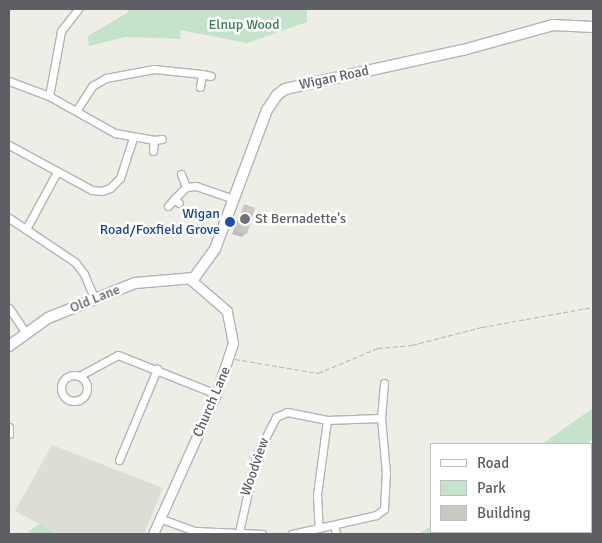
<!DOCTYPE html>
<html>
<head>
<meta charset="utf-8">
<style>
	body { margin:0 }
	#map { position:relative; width:602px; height:543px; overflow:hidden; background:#eeede6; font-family:Signika,sans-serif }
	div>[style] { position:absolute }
	.education>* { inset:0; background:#deddd4 }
	.green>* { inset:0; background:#c5e3ca }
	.shadow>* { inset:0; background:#0003 }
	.building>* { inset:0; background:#c9c8c2 }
	.path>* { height:1px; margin-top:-0.5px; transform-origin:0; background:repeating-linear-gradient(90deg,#9fc3af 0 5px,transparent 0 7.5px) }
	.roads { filter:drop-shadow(1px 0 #b3b4b9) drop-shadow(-1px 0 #b3b4b9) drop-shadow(0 1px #b3b4b9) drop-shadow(0 -1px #b3b4b9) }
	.minor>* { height:7px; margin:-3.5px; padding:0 3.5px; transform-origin:3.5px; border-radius:3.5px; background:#fff }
	.minor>.ring { margin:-3.5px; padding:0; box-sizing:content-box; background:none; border:7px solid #fff; border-radius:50% }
	.tertiary>* { height:9px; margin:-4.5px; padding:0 4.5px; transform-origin:4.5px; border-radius:4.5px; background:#fff }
	.secondary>* { height:10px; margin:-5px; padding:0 5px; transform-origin:5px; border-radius:5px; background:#fff }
	.dots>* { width:14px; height:14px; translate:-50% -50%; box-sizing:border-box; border:2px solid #fff; border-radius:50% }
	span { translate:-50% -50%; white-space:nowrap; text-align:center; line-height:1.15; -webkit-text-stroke:5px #fff; paint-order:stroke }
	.park-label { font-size:14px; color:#3f814d }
	.street-label { font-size:14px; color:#5d5f64 }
	.transit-label { font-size:14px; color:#164399 }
	.right { translate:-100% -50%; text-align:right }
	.worship-label { font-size:14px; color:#5b616d }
	.left { translate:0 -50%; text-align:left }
	.frame { position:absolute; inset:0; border:10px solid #5d5f64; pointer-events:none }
	.legend { position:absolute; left:430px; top:443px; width:162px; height:90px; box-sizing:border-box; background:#fff; border:1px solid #bebfc1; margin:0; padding:6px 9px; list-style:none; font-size:15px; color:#5d5f64 }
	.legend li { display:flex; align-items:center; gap:10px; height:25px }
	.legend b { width:25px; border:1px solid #bebfc1 }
</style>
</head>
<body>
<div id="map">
	<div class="education">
		<div style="clip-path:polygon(52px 445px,163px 488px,144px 534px,58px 534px,15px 511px)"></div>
	</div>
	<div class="green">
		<div style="clip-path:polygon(129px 9px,307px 9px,307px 22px,247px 43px,180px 30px,181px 39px,125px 37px,89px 46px,88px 36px,127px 13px)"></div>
		<div style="clip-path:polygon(593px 408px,593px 439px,587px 444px,542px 444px)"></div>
		<div style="clip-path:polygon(593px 513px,593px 534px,418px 534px,431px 526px,431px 532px,591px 532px)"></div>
		<div style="clip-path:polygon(40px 524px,57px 534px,25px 534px)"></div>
	</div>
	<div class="shadow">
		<div style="clip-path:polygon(244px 206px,246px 233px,242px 237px,232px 234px)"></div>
	</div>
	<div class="building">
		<div style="clip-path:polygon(244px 204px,255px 208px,247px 234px,235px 230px)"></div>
	</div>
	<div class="path">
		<div style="left:235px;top:359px;width:84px;rotate:9.6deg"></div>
		<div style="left:318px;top:373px;width:65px;rotate:-22.6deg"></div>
		<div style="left:378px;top:348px;width:34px;rotate:-5deg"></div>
		<div style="left:412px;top:345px;width:72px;rotate:-14.4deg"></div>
		<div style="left:482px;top:327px;width:113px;rotate:-10.2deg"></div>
	</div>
	<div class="roads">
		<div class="minor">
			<div style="left:9px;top:81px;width:43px;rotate:20.6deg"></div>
			<div style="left:49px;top:96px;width:76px;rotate:29.3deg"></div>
			<div style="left:115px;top:133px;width:40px;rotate:10deg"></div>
			<div style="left:200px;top:87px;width:13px;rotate:-81deg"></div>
			<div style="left:202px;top:74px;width:9px;rotate:13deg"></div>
			<div style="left:49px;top:96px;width:66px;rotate:-79.5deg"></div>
			<div style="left:61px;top:31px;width:28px;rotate:-52deg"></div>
			<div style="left:76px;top:111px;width:30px;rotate:-57deg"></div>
			<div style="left:92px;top:86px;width:16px;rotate:-30deg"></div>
			<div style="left:106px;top:78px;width:49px;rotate:-10.6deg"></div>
			<div style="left:154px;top:69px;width:48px;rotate:5.9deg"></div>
			<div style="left:9px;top:145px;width:94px;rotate:28.5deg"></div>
			<div style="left:92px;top:190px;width:10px;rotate:6deg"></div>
			<div style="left:102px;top:191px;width:9px;rotate:-21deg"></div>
			<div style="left:110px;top:188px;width:14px;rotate:-45deg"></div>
			<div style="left:120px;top:178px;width:42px;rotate:-72deg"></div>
			<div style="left:153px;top:151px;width:11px;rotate:-85deg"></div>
			<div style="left:154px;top:140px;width:8px;rotate:-7deg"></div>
			<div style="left:186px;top:187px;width:10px;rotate:-6deg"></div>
			<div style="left:196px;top:186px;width:40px;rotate:18.9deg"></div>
			<div style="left:174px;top:199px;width:17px;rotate:-45deg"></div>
			<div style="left:186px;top:187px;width:14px;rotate:-111deg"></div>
			<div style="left:168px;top:206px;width:9px;rotate:-49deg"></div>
			<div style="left:174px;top:199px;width:6px;rotate:39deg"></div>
			<div style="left:9px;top:218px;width:79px;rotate:33.7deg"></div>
			<div style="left:75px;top:262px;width:15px;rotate:53deg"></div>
			<div style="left:84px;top:274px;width:26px;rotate:67deg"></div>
			<div style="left:26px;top:229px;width:65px;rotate:-61.5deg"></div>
			<div style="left:9px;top:308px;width:30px;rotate:56deg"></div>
			<div class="ring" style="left:61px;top:375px;width:19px;height:19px"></div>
			<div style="left:79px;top:376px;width:44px;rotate:-28.3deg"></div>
			<div style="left:118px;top:355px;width:105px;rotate:21.7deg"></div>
			<div style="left:327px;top:420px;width:54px;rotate:-2.1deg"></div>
			<div style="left:9px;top:427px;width:7px;rotate:90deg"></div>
			<div style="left:119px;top:460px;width:99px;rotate:-67.3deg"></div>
			<div style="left:159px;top:518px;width:38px;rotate:20deg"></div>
			<div style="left:195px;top:531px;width:67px;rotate:2.6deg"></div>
			<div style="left:334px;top:525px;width:9px;rotate:77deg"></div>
			<div style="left:239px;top:532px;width:78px;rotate:-77.4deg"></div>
			<div style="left:256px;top:456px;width:44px;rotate:-62.9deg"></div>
			<div style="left:276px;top:417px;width:12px;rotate:-24deg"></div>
			<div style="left:287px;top:412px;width:41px;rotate:11.3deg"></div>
			<div style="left:327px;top:420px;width:76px;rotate:97.6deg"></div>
			<div style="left:317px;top:495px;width:33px;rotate:87deg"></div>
			<div style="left:292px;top:534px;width:86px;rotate:-12.7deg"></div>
			<div style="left:376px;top:515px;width:10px;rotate:-37deg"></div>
			<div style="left:384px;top:509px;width:36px;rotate:-87deg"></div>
			<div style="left:386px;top:473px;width:55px;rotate:-95.2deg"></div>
			<div style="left:381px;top:418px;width:35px;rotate:-85deg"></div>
		</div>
		<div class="tertiary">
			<div style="left:153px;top:534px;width:154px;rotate:-65.8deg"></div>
			<div style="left:216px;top:394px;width:54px;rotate:-71.6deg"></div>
			<div style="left:233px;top:343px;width:33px;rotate:-101deg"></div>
			<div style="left:227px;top:311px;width:48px;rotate:-139.3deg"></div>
		</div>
		<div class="secondary">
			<div style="left:9px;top:346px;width:48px;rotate:-35.7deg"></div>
			<div style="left:48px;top:318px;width:94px;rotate:-21.9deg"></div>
			<div style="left:135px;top:283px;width:59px;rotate:-4.8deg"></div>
			<div style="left:194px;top:278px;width:36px;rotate:-54deg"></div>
			<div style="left:215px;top:249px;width:148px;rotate:-69.5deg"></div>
			<div style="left:267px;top:110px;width:18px;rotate:-56deg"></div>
			<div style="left:277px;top:95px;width:10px;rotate:-37deg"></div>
			<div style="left:285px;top:89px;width:182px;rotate:-12.4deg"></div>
			<div style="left:463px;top:50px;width:93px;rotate:-15.5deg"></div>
			<div style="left:553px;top:25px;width:40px;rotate:2.9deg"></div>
		</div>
	</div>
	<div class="dots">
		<div style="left:245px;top:219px;background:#6b7280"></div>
		<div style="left:230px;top:222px;background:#1a4fb4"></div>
	</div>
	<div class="park-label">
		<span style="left:244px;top:25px">Elnup Wood</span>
	</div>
	<div class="street-label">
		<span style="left:334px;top:78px;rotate:-12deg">Wigan Road</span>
		<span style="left:95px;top:299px;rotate:-22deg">Old Lane</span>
		<span style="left:212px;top:402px;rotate:-67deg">Church Lane</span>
		<span style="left:255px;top:467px;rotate:-71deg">Woodview</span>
	</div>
	<div class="transit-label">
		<span class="right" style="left:220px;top:222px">Wigan<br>Road/Foxfield Grove</span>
	</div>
	<div class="worship-label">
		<span class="left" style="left:255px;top:219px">St Bernadette's</span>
	</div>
	<div class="frame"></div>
	<ul class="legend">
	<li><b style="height:6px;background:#fff"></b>Road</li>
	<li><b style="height:14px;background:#c5e3ca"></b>Park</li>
	<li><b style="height:14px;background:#c9c8c2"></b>Building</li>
	</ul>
</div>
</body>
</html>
